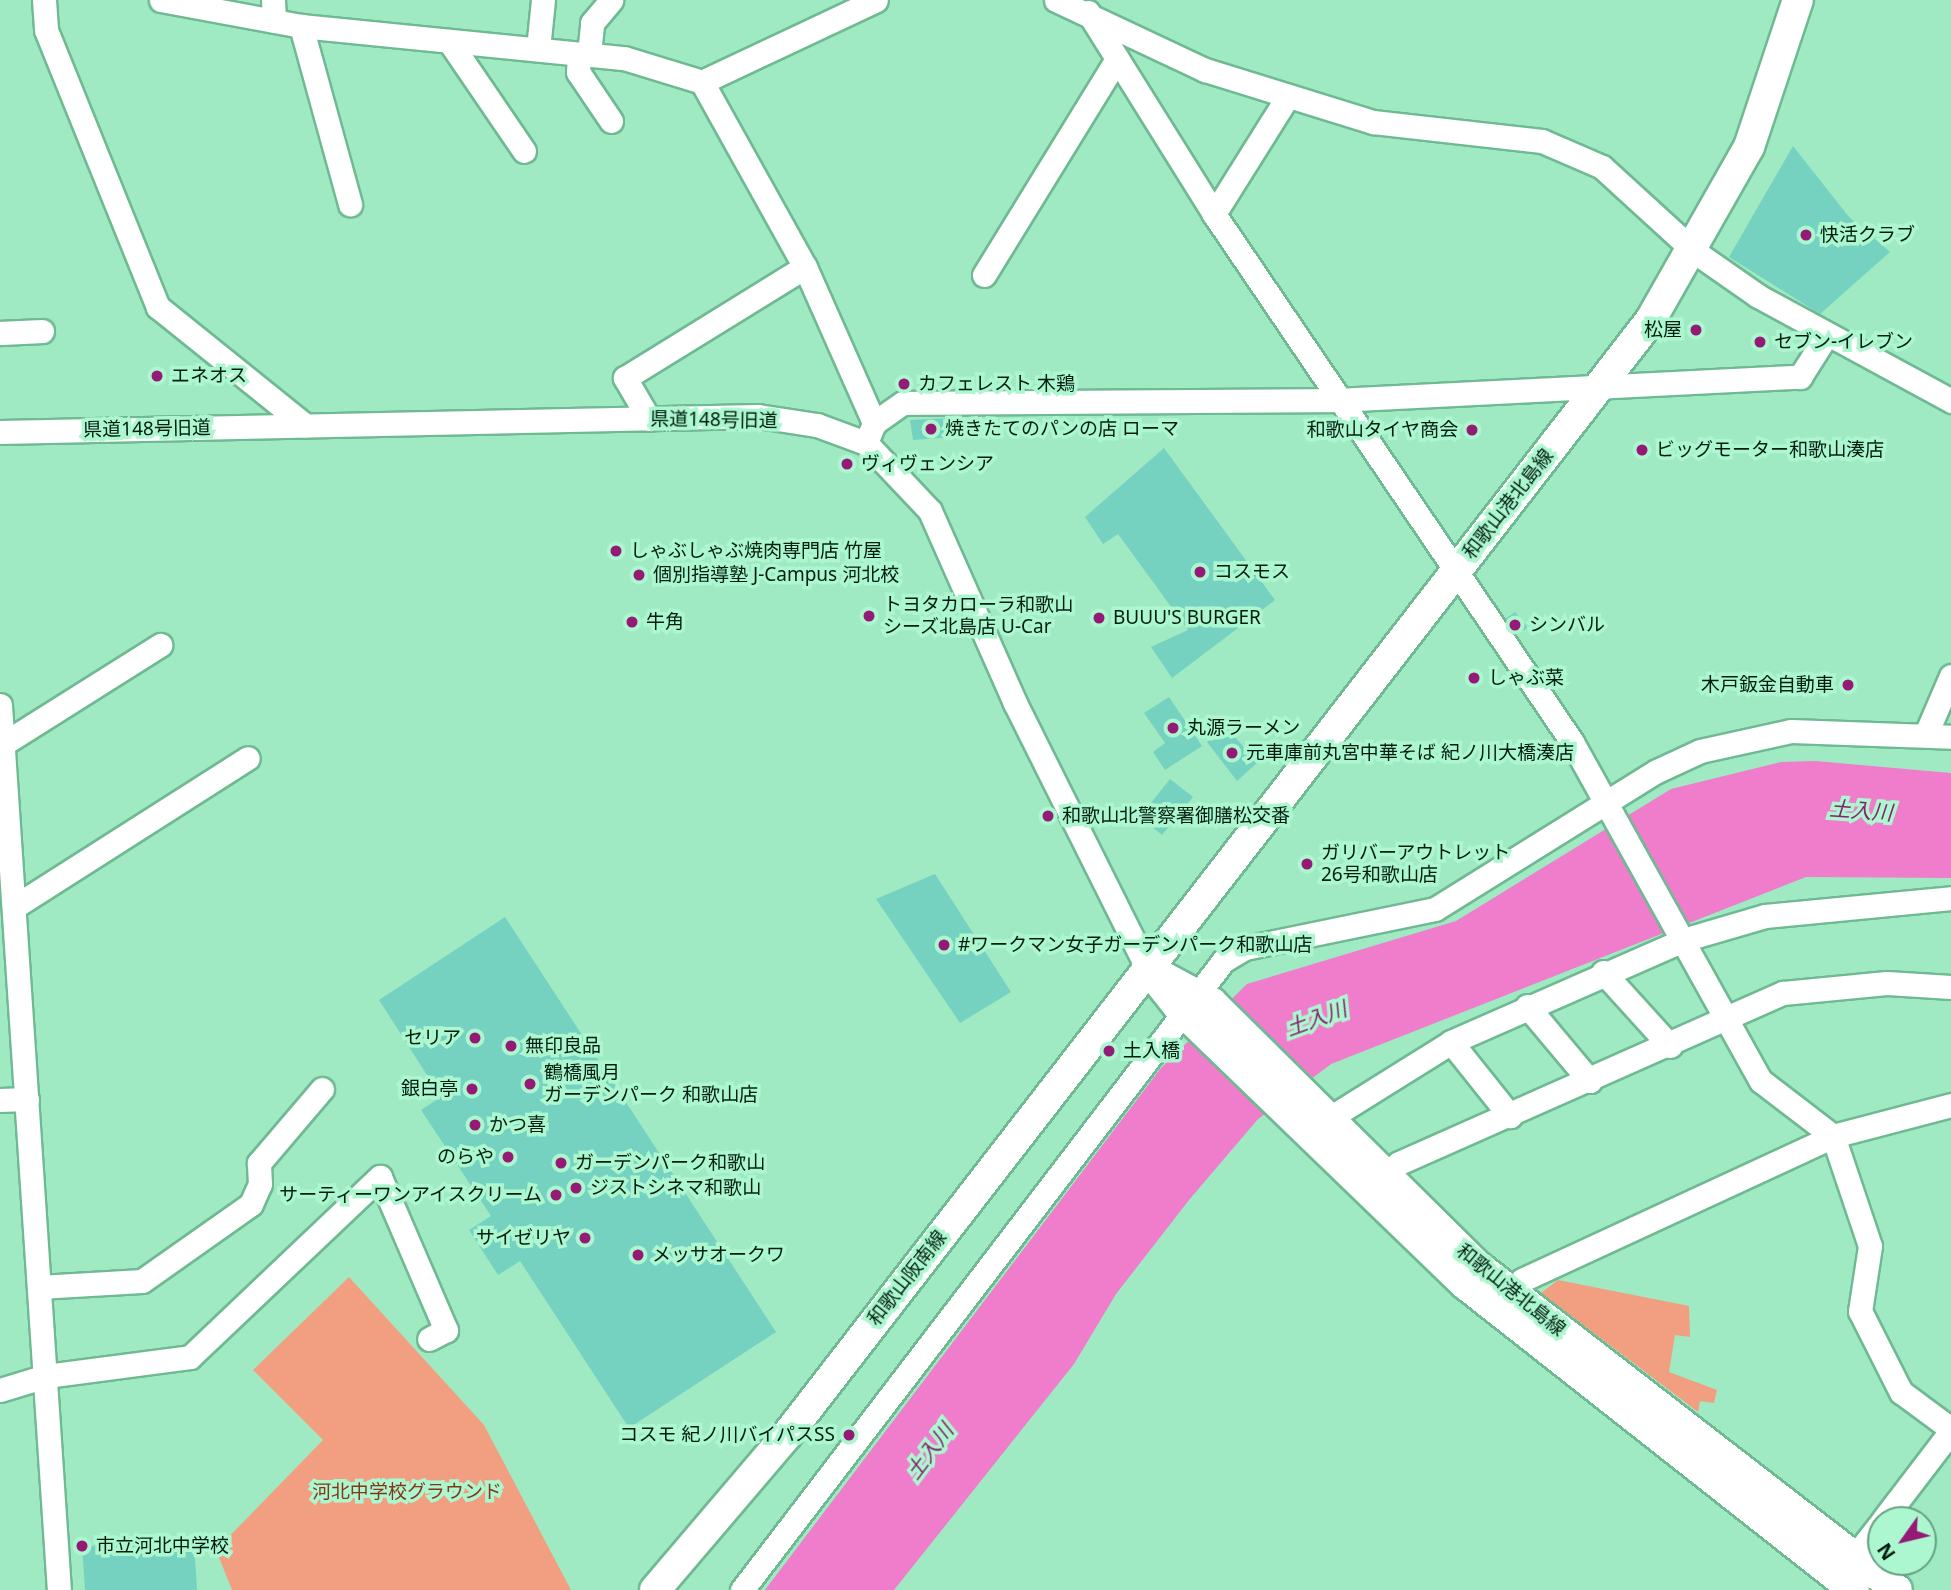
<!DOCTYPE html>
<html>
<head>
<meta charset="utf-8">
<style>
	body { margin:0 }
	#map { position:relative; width:1951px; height:1590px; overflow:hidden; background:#9feac2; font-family:"Noto Sans","Noto Sans JP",sans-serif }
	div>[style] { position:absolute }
	.green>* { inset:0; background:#f29f81 }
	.water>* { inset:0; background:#f07ccc }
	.building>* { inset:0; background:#75d2c1 }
	.roads { filter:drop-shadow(2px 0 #6fb993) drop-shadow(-2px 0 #6fb993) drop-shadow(0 2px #6fb993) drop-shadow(0 -2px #6fb993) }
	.minor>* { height:23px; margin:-11.5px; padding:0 11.5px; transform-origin:11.5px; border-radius:11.5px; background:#fff }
	.major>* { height:30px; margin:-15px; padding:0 15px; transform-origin:15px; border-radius:15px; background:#fff }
	.dots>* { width:19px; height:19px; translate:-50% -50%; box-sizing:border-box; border:4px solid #acf7cf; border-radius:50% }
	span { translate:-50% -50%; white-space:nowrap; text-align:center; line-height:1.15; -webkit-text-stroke:7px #acf7cf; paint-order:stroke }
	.poi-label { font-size:19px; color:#001e10 }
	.left { translate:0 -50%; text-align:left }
	.right { translate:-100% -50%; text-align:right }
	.street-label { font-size:19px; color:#001e10 }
	.park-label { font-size:19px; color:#863515 }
	.water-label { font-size:21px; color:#88226e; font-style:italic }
	.north { position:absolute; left:1867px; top:1506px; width:70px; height:70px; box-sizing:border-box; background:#acf7cf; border:2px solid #67a083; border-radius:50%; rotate:236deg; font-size:19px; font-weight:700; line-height:28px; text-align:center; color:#001e10 }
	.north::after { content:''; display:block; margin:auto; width:24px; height:32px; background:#941a76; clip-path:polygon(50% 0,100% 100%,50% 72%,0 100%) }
</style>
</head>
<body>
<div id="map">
	<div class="green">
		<div style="clip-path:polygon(349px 1277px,484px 1425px,571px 1590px,232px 1590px,216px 1550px,323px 1440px,253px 1370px)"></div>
		<div style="clip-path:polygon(1558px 1280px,1689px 1306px,1690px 1337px,1675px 1335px,1669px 1372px,1717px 1390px,1714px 1403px,1700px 1401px,1698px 1412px,1541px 1293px)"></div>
	</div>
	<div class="water">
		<div style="clip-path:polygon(1815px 761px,1951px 773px,1951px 878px,1806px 877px,1331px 1064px,1258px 1119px,1189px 1200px,1116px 1294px,1074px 1364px,894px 1590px,765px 1590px,1161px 1068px,1247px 984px,1456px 921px,1671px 789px,1781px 762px)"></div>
	</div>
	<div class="building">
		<div style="clip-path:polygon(1793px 146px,1849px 217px,1890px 252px,1820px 314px,1729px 257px)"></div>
		<div style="clip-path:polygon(950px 418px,953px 437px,913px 440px,910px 420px)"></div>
		<div style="clip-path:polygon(1164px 448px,1275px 600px,1172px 678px,1151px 647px,1188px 630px,1118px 534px,1103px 544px,1085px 517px)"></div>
		<div style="clip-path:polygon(1515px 612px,1528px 628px,1516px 634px,1505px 619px)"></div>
		<div style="clip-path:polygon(1169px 697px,1202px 746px,1165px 770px,1153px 752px,1165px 743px,1144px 713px)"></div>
		<div style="clip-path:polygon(1226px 726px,1257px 763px,1237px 781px,1207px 742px)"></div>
		<div style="clip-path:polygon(1170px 779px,1193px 797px,1162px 835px,1140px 817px)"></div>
		<div style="clip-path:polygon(935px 874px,1011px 992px,960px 1023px,876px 899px)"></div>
		<div style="clip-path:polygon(505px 917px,776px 1332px,629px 1428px,520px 1261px,498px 1275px,469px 1230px,491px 1216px,421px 1110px,441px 1097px,379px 1000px)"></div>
		<div style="clip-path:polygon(194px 1543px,197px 1590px,85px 1590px,82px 1546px)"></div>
	</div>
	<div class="roads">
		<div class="minor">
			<div style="left:44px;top:0;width:30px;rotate:86deg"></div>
			<div style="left:46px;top:30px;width:299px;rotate:68deg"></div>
			<div style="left:158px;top:307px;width:189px;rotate:38.8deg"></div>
			<div style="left:161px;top:0;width:142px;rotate:10.5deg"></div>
			<div style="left:301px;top:26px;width:325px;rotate:5.7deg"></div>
			<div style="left:624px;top:58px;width:82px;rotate:17.1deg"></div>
			<div style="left:702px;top:82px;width:192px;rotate:-25.2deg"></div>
			<div style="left:273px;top:0;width:21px;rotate:87deg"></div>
			<div style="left:1056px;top:0;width:165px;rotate:25.2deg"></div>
			<div style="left:1205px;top:70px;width:176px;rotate:17.2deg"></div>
			<div style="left:1373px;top:122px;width:170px;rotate:6.4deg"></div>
			<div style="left:1542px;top:141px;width:65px;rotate:23.4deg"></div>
			<div style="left:1602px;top:167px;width:126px;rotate:42.4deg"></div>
			<div style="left:1695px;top:252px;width:77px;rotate:34.9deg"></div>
			<div style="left:1758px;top:296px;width:220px;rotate:28.5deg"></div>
			<div style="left:1088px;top:12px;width:238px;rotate:58deg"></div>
			<div style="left:1214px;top:214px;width:638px;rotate:55.86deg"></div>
			<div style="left:1572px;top:742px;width:388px;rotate:60.9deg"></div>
			<div style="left:1761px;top:1081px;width:91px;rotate:37.4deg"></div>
			<div style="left:1833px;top:1136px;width:116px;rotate:71.4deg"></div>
			<div style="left:1870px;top:1246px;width:66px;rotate:98.7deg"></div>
			<div style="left:1860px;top:1311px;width:91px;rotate:63.2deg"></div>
			<div style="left:1901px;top:1392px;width:62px;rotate:36.5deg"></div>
			<div style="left:301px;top:26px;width:185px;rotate:74.6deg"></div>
			<div style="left:449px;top:41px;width:133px;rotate:55.7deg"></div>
			<div style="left:538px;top:49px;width:49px;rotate:-84.2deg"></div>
			<div style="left:579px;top:54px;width:18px;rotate:93deg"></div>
			<div style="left:578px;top:72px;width:59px;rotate:56deg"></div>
			<div style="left:589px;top:54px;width:31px;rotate:-84deg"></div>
			<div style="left:592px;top:23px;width:30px;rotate:-50deg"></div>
			<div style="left:702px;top:82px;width:212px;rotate:60.9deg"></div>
			<div style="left:805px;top:267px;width:171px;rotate:66.1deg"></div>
			<div style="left:1214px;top:214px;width:139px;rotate:-57.9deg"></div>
			<div style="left:984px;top:275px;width:254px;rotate:-58.4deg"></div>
			<div style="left:0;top:333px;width:42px;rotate:-2.7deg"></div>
			<div style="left:649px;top:419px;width:48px;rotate:-120.3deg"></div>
			<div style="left:625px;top:378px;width:211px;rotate:-31.7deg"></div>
			<div style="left:0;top:432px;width:758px;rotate:-1.21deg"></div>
			<div style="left:758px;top:416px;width:60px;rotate:8.7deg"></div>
			<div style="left:817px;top:425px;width:52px;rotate:20.2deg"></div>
			<div style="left:866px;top:443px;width:93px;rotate:46.7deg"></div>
			<div style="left:930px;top:511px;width:210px;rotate:66.1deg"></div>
			<div style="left:1015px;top:703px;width:296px;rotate:63.5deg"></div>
			<div style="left:866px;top:443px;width:22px;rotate:-68deg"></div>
			<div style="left:874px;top:423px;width:35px;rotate:-35deg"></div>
			<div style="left:903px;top:403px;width:435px;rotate:-0.4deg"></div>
			<div style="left:1338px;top:400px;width:463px;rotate:-2.9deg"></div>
			<div style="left:1800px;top:377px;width:49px;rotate:-57.6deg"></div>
			<div style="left:0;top:705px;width:887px;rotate:86.19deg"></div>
			<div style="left:1926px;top:734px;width:63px;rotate:-66.7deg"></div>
			<div style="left:3px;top:744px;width:186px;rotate:-32.2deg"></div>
			<div style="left:14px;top:907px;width:277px;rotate:-32.5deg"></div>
			<div style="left:1603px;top:972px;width:100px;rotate:47.8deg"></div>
			<div style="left:1527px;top:1006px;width:98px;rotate:50deg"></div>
			<div style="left:1451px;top:1042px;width:95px;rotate:51.4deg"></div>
			<div style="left:0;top:1100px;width:27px;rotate:-2deg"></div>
			<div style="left:1328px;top:1119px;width:145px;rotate:-32deg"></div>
			<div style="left:1451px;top:1042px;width:253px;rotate:-23.7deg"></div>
			<div style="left:1683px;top:940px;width:85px;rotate:-16.3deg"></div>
			<div style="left:1765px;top:916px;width:187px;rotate:-5.5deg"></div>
			<div style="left:1385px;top:1175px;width:18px;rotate:-41deg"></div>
			<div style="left:1399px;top:1163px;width:420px;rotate:-23.9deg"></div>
			<div style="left:1783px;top:993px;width:104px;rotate:-5.5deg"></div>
			<div style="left:1887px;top:983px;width:64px;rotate:3.6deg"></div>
			<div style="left:39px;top:1287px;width:103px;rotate:-3.3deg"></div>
			<div style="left:142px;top:1281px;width:133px;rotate:-35.2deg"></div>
			<div style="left:251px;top:1204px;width:22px;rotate:-66deg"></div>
			<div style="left:260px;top:1184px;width:21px;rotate:-93deg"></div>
			<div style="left:259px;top:1163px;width:97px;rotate:-49.6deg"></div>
			<div style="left:1500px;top:1303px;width:32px;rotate:-46deg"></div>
			<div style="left:1522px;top:1280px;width:343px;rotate:-24.8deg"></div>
			<div style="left:1833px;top:1136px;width:122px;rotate:-14.7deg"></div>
			<div style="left:0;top:1390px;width:48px;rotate:-16.9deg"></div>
			<div style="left:46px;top:1376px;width:145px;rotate:-7.5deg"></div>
			<div style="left:190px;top:1357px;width:262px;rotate:-43.5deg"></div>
			<div style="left:380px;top:1177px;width:167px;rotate:66.7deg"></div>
			<div style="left:446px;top:1330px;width:19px;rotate:152deg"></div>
			<div style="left:1883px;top:1520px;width:112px;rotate:-52.6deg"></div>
			<div style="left:1844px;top:1570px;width:60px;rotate:-51.8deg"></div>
			<div style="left:742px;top:1590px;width:792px;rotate:-52.59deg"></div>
			<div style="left:1223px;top:961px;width:26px;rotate:-31deg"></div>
			<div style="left:1245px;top:948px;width:194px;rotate:-11.6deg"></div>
			<div style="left:1435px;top:909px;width:261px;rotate:-31.9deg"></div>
			<div style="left:1657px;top:771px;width:47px;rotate:-24.9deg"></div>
			<div style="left:1700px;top:751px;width:93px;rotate:-12.4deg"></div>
			<div style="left:1791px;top:731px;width:160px;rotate:2.1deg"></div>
		</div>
		<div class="major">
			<div style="left:1147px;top:968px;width:74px;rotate:28.3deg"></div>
			<div style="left:1212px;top:1003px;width:375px;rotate:44.7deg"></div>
			<div style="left:1479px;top:1267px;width:528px;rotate:37.69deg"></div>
			<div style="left:1150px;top:971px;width:48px;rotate:51.7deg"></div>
			<div style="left:1180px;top:1009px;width:396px;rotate:44deg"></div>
			<div style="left:1465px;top:1284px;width:495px;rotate:38.2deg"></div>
			<div style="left:655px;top:1590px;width:204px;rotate:-49.6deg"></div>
			<div style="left:787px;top:1435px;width:1409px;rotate:-52.24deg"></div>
			<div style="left:1650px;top:321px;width:200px;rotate:-60.4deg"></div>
			<div style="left:1749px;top:147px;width:155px;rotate:-71.6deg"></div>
		</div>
	</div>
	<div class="dots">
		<div style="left:1806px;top:235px;background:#941a76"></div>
		<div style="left:1696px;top:330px;background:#941a76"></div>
		<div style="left:1760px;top:342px;background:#941a76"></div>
		<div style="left:157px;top:376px;background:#941a76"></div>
		<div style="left:904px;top:384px;background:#941a76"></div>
		<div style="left:931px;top:429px;background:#941a76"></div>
		<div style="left:1472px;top:430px;background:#941a76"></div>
		<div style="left:1642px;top:450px;background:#941a76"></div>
		<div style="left:847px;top:464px;background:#941a76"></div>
		<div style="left:616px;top:551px;background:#941a76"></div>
		<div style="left:1200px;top:572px;background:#941a76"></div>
		<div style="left:639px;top:575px;background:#941a76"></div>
		<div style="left:869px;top:616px;background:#941a76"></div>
		<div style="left:1099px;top:618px;background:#941a76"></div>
		<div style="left:632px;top:622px;background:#941a76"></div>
		<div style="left:1515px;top:625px;background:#941a76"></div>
		<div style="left:1474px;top:678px;background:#941a76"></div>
		<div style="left:1848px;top:685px;background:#941a76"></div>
		<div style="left:1173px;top:728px;background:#941a76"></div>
		<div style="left:1232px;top:753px;background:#941a76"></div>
		<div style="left:1048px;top:816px;background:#941a76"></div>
		<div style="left:1307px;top:864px;background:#941a76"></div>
		<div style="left:944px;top:945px;background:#941a76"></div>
		<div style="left:475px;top:1038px;background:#941a76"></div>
		<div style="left:511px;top:1046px;background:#941a76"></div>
		<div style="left:1109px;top:1051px;background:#941a76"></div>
		<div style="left:530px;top:1084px;background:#941a76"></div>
		<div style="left:472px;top:1089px;background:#941a76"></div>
		<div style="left:475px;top:1125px;background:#941a76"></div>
		<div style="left:508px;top:1157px;background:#941a76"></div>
		<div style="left:561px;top:1163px;background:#941a76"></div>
		<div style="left:576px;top:1188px;background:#941a76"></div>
		<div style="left:556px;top:1195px;background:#941a76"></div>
		<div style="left:585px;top:1238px;background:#941a76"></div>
		<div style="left:638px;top:1255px;background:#941a76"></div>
		<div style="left:849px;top:1435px;background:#941a76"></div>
		<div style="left:82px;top:1546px;background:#941a76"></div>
	</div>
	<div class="poi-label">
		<span class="left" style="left:1820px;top:235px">快活クラブ</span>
		<span class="right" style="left:1682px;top:330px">松屋</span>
		<span class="left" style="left:1774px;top:342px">セブン-イレブン</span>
		<span class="left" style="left:171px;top:376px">エネオス</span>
		<span class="left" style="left:918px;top:384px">カフェレスト 木鶏</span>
		<span class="left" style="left:945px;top:429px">焼きたてのパンの店 ローマ</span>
		<span class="right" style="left:1458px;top:430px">和歌山タイヤ商会</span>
		<span class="left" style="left:1656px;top:450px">ビッグモーター和歌山湊店</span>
		<span class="left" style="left:861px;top:464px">ヴィヴェンシア</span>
		<span class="left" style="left:630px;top:551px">しゃぶしゃぶ焼肉専門店 竹屋</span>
		<span class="left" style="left:1214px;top:572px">コスモス</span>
		<span class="left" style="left:653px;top:575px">個別指導塾 J-Campus 河北校</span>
		<span class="left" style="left:883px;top:616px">トヨタカローラ和歌山<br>シーズ北島店 U-Car</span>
		<span class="left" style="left:1113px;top:618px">BUUU'S BURGER</span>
		<span class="left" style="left:646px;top:622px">牛角</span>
		<span class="left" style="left:1529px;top:625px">シンバル</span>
		<span class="left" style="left:1488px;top:678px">しゃぶ菜</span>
		<span class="right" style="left:1834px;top:685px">木戸鈑金自動車</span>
		<span class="left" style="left:1187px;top:728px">丸源ラーメン</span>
		<span class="left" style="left:1246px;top:753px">元車庫前丸宮中華そば 紀ノ川大橋湊店</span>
		<span class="left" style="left:1062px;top:816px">和歌山北警察署御膳松交番</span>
		<span class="left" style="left:1321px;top:864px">ガリバーアウトレット<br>26号和歌山店</span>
		<span class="left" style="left:958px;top:945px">#ワークマン女子ガーデンパーク和歌山店</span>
		<span class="right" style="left:461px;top:1038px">セリア</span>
		<span class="left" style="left:525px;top:1046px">無印良品</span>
		<span class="left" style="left:1123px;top:1051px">土入橋</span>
		<span class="left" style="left:544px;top:1084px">鶴橋風月<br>ガーデンパーク 和歌山店</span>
		<span class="right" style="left:458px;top:1089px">銀白亭</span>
		<span class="left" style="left:489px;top:1125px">かつ喜</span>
		<span class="right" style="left:494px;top:1157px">のらや</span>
		<span class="left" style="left:575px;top:1163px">ガーデンパーク和歌山</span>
		<span class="left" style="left:590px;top:1188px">ジストシネマ和歌山</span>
		<span class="right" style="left:542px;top:1195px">サーティーワンアイスクリーム</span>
		<span class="right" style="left:571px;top:1238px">サイゼリヤ</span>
		<span class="left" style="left:652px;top:1255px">メッサオークワ</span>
		<span class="right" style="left:835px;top:1435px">コスモ 紀ノ川バイパスSS</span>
		<span class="left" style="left:96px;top:1546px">市立河北中学校</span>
	</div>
	<div class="street-label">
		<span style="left:714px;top:420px;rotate:1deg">県道148号旧道</span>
		<span style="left:147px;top:429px;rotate:-1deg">県道148号旧道</span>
		<span style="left:1508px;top:504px;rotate:-52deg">和歌山港北島線</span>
		<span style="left:907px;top:1278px;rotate:-52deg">和歌山阪南線</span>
		<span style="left:1511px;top:1290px;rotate:39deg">和歌山港北島線</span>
	</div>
	<div class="park-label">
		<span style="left:407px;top:1492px">河北中学校グラウンド</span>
	</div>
	<div class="water-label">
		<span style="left:1861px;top:810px;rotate:4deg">土入川</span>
		<span style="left:1316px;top:1018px;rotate:-20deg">土入川</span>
		<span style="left:929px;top:1451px;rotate:-53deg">土入川</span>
	</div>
	<div class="north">N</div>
</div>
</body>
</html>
